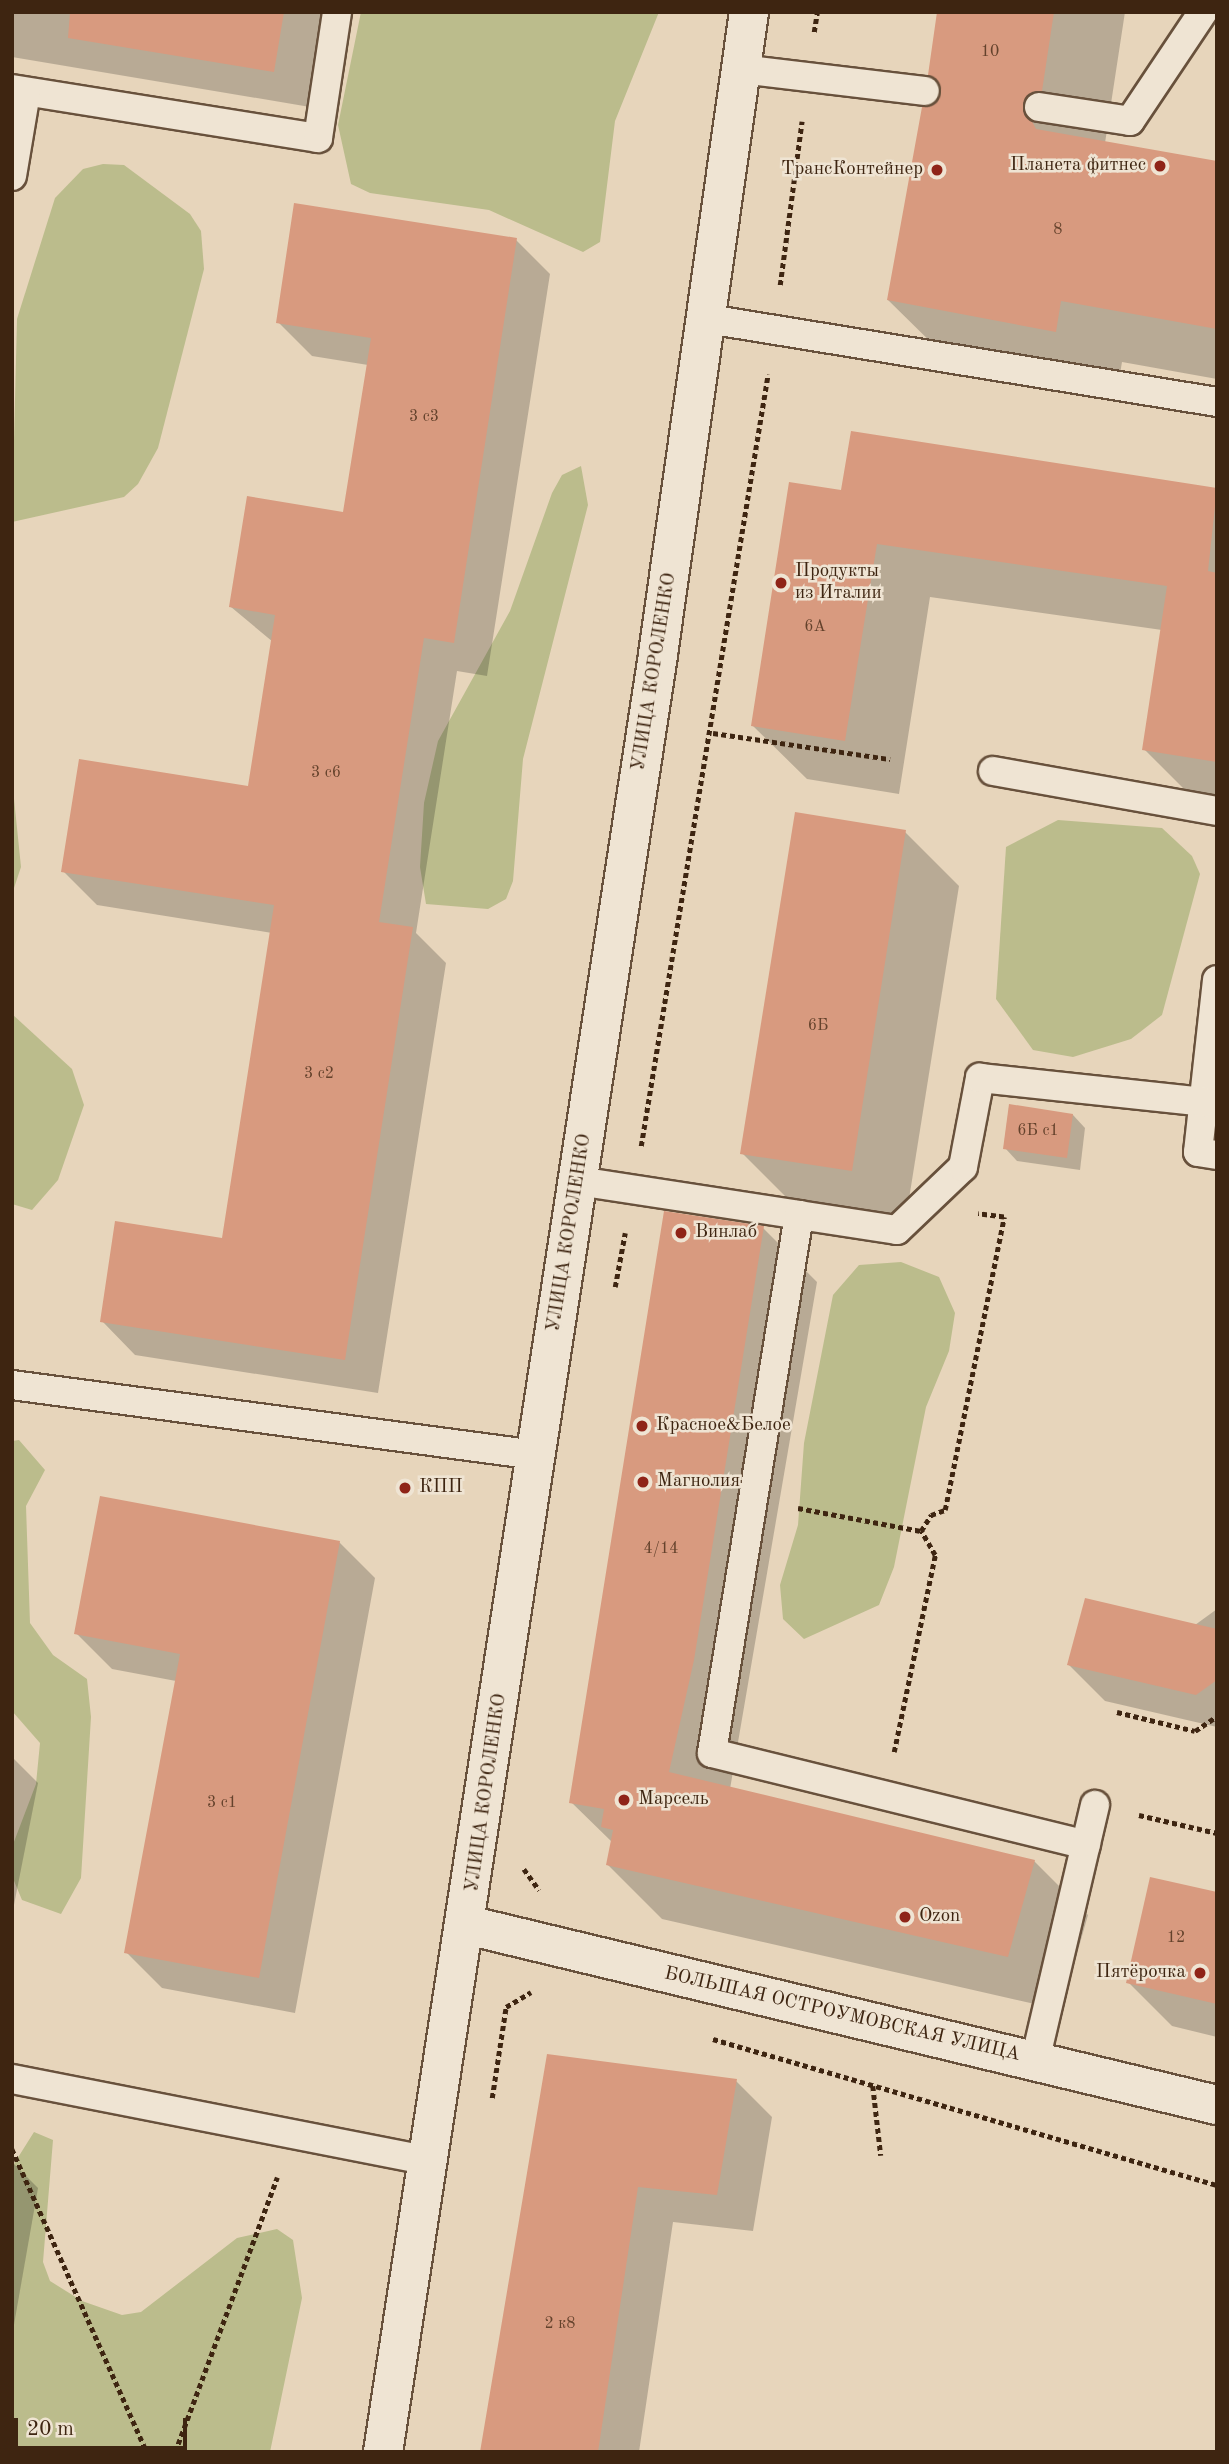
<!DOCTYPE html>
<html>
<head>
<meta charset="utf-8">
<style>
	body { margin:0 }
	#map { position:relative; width:1229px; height:2464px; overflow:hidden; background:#e7d5bb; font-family:"Old Standard TT",serif }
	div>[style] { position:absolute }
	.green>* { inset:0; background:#bbbc8c }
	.shadow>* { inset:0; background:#0003 }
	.building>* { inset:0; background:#d89a7f }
	.path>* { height:4.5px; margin-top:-2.25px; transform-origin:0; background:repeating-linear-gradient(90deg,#3e2511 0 5px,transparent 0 8.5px) }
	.roads { filter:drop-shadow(2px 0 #68513c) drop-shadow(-2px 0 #68513c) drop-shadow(0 2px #68513c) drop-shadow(0 -2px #68513c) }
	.service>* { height:28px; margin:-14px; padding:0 14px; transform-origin:14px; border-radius:14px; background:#efe4d3 }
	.minor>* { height:38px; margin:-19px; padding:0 19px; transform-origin:19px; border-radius:19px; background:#efe4d3 }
	.tertiary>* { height:38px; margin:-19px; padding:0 19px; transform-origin:19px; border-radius:19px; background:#efe4d3 }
	.dots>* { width:19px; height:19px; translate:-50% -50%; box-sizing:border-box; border:4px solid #efe4d3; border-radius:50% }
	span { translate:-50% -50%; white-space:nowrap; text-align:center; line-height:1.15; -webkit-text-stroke:5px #efe4d3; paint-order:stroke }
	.number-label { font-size:16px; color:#64422c }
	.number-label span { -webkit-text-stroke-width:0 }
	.poi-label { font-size:19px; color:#3e2511 }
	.right { translate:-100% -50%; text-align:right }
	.left { translate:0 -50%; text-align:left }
	.street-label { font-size:19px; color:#3e2511 }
	.frame { position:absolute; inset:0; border:14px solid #3e2511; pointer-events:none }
	.scale { position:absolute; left:14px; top:2418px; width:173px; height:32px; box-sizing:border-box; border:4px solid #3e2511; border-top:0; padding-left:9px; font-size:21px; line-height:24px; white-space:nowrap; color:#3e2511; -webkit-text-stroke:5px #efe4d3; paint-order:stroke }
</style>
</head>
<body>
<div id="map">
	<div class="green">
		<div style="clip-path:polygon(361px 12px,659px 12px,615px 121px,600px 242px,583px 252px,489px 210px,370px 193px,351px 184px,338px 125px)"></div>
		<div style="clip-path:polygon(103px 164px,124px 165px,190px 214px,201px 231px,204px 269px,158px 448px,138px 484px,124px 497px,12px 522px,17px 319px,55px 198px,83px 169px)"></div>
		<div style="clip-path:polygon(581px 466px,588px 505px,523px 759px,513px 881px,506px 899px,488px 909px,426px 904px,420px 867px,424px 803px,438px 741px,510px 611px,552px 493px,562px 475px)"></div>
		<div style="clip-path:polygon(13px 789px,21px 867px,12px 894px,12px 790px)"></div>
		<div style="clip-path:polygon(1058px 820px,1162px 828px,1192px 856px,1200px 874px,1162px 1015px,1131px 1039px,1073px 1057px,1033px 1050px,996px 999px,1006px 847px)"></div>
		<div style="clip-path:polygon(12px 1014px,72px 1069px,84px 1105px,58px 1180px,32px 1210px,12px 1204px)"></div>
		<div style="clip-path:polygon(901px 1262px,939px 1277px,955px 1313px,949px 1351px,926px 1407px,894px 1567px,879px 1605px,804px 1639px,783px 1619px,780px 1585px,798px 1525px,804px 1443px,833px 1295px,859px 1265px)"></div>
		<div style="clip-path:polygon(19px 1440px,45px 1470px,26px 1506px,30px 1623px,53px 1655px,87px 1679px,91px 1717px,81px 1878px,61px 1914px,22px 1900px,12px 1876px,12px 1847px,36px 1784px,40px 1743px,12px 1711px,12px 1441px)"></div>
		<div style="clip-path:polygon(34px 2132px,53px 2140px,43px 2262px,50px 2281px,82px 2301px,122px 2315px,141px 2312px,237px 2238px,277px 2229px,293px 2240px,302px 2298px,270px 2452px,12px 2452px,12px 2167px)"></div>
	</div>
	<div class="shadow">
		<div style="clip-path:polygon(12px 12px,325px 12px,310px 107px,12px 57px)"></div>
		<div style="clip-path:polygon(939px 12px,1125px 12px,1105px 143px,1217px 163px,1217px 379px,1122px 362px,1117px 392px,950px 361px,888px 300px,944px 94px)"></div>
		<div style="clip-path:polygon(516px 240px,550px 274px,487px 676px,457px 671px,416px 933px,446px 963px,378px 1393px,135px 1355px,102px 1321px,224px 1240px,272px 933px,97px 905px,63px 871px,249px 788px,273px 642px,231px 607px,345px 514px,368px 365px,312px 356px,278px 322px)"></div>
		<div style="clip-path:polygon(1217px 490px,1217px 806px,1198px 803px,1144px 749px,1162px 630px,930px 597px,899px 794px,807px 779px,753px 726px,843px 492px)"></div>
		<div style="clip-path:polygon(905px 832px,959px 886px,905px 1224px,796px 1207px,742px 1153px)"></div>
		<div style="clip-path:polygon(1073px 1115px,1085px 1128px,1080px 1170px,1017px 1161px,1005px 1148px)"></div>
		<div style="clip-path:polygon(763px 1228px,817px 1282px,730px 1789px,1034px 1861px,1088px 1915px,1061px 2010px,662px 1919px,608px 1865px,613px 1843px,571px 1802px)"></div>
		<div style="clip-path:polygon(339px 1542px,375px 1578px,295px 2013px,162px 1988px,126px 1952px,176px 1681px,112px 1669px,76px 1633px)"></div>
		<div style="clip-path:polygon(1217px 1609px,1217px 1727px,1105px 1701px,1069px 1665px,1195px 1625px)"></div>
		<div style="clip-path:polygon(12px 1757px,38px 1783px,12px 1915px)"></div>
		<div style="clip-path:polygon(1217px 1894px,1217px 2037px,1172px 2026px,1128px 1982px)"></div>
		<div style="clip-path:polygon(549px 2056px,736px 2081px,772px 2117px,753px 2231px,673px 2222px,639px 2452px,481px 2452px)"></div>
		<div style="clip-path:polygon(12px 2162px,38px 2188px,12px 2336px)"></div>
	</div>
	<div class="building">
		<div style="clip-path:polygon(70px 12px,284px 12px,274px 72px,68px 38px)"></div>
		<div style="clip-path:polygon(937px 12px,1054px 12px,1042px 91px,1023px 104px,1036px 129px,1217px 161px,1217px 329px,1061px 301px,1056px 332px,887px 300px,922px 107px,941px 94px,928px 75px)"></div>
		<div style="clip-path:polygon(294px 203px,517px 238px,454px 643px,424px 638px,379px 922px,413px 927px,345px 1360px,100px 1322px,115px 1221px,222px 1238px,274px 905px,61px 872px,79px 759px,248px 786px,275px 615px,229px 607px,247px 496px,343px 512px,371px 338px,276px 323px)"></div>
		<div style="clip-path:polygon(851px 431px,1217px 488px,1208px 571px,1217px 573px,1217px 762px,1142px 750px,1167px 586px,877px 544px,845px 741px,751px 726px,789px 482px,841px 490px)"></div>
		<div style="clip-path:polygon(795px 812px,906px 830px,852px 1171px,740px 1154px)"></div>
		<div style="clip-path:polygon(1009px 1104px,1073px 1114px,1067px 1158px,1003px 1149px)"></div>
		<div style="clip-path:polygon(664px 1211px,764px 1226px,694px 1660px,669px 1772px,1035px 1860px,1008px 1957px,606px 1865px,613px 1830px,601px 1827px,604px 1809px,569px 1803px)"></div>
		<div style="clip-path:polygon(100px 1496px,340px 1541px,259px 1978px,124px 1953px,180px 1654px,74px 1634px)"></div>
		<div style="clip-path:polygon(1085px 1598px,1217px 1629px,1217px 1680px,1196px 1695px,1067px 1665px)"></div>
		<div style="clip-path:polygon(1150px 1877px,1217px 1892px,1217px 2004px,1126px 1983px)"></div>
		<div style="clip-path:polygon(547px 2054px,737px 2079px,717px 2195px,638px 2187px,598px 2452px,480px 2452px)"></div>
	</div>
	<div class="path">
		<div style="left:814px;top:32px;width:20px;rotate:-81deg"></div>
		<div style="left:780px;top:285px;width:165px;rotate:-82.4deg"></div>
		<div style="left:713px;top:733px;width:179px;rotate:8.4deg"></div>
		<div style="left:641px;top:1146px;width:782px;rotate:-80.66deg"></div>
		<div style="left:615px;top:1287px;width:55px;rotate:-79.5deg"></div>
		<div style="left:798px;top:1508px;width:125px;rotate:10.6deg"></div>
		<div style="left:1117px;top:1712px;width:80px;rotate:13.7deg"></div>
		<div style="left:1195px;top:1731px;width:27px;rotate:-34deg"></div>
		<div style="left:894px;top:1752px;width:201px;rotate:-78.2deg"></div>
		<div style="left:935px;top:1555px;width:28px;rotate:-120deg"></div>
		<div style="left:921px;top:1531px;width:19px;rotate:-58deg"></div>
		<div style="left:931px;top:1515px;width:15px;rotate:-20deg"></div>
		<div style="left:945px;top:1510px;width:299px;rotate:-78.6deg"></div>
		<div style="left:1004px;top:1217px;width:26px;rotate:-173deg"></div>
		<div style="left:1139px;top:1815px;width:80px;rotate:13deg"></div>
		<div style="left:524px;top:1869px;width:26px;rotate:54deg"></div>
		<div style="left:713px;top:2039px;width:525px;rotate:16.16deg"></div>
		<div style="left:873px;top:2086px;width:70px;rotate:83.5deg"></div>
		<div style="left:492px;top:2098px;width:92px;rotate:-81.3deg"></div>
		<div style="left:506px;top:2007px;width:29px;rotate:-31deg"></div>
		<div style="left:12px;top:2149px;width:332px;rotate:66deg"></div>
		<div style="left:175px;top:2452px;width:293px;rotate:-69.6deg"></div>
	</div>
	<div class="roads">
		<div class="service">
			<div style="left:741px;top:69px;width:185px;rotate:6.8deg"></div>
			<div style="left:12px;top:89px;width:310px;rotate:9.1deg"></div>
			<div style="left:318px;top:138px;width:127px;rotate:-81.4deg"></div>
			<div style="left:1039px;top:107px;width:92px;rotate:8.7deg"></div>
			<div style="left:1130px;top:121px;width:131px;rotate:-56.2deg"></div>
			<div style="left:12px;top:176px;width:85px;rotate:-80.5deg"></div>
			<div style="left:708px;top:319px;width:516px;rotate:9.26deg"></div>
			<div style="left:993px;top:771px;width:228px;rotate:10.1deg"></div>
			<div style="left:1217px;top:980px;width:173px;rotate:96.3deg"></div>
			<div style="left:1198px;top:1152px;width:19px;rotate:9deg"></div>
			<div style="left:578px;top:1181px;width:224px;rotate:8.7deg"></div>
			<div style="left:799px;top:1215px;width:545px;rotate:99.19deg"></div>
			<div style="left:712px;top:1753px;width:385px;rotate:13.8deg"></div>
			<div style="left:799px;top:1215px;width:99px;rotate:8.7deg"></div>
			<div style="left:897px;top:1230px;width:91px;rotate:-43.7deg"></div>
			<div style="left:963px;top:1167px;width:91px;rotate:-79.2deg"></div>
			<div style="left:980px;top:1078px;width:225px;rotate:6.1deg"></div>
			<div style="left:12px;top:1385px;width:529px;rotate:7.61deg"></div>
			<div style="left:1035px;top:2061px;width:263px;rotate:-76.8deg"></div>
			<div style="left:12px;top:2079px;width:425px;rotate:11.1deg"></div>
		</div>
		<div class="minor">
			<div style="left:467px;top:1925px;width:771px;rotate:13.5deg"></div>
		</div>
		<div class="tertiary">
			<div style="left:383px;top:2452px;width:1819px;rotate:-81.3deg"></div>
			<div style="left:658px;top:654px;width:648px;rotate:-81.93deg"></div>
		</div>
	</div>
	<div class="dots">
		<div style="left:1160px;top:166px;background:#8f2418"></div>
		<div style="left:937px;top:170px;background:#8f2418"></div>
		<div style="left:781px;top:583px;background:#8f2418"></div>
		<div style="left:681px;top:1233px;background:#8f2418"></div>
		<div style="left:642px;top:1426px;background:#8f2418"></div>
		<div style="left:643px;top:1482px;background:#8f2418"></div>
		<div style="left:405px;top:1488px;background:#8f2418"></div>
		<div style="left:624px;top:1800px;background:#8f2418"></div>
		<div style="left:905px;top:1917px;background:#8f2418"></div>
		<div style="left:1200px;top:1973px;background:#8f2418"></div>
	</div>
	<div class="number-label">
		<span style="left:990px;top:52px">10</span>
		<span style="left:1058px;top:230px">8</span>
		<span style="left:424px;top:417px">3 с3</span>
		<span style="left:815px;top:627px">6А</span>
		<span style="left:326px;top:773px">3 с6</span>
		<span style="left:818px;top:1026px">6Б</span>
		<span style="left:319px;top:1074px">3 с2</span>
		<span style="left:1038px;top:1131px">6Б с1</span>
		<span style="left:661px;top:1549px">4/14</span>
		<span style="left:222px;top:1803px">3 с1</span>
		<span style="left:1176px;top:1938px">12</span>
		<span style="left:560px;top:2324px">2 к8</span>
	</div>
	<div class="poi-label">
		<span class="right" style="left:1146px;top:166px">Планета фитнес</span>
		<span class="right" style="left:923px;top:170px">ТрансКонтейнер</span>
		<span class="left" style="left:795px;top:583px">Продукты<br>из Италии</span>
		<span class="left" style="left:695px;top:1233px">Винлаб</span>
		<span class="left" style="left:656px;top:1426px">Красное&amp;Белое</span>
		<span class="left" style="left:657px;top:1482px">Магнолия</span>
		<span class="left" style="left:419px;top:1488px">КПП</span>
		<span class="left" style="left:638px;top:1800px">Марсель</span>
		<span class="left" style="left:919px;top:1917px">Ozon</span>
		<span class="right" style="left:1186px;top:1973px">Пятёрочка</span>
	</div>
	<div class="street-label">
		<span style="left:655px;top:672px;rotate:-81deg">УЛИЦА КОРОЛЕНКО</span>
		<span style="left:570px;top:1233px;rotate:-81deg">УЛИЦА КОРОЛЕНКО</span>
		<span style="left:487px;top:1793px;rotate:-82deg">УЛИЦА КОРОЛЕНКО</span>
		<span style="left:842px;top:2015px;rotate:13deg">БОЛЬШАЯ ОСТРОУМОВСКАЯ УЛИЦА</span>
	</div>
	<div class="frame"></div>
	<div class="scale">20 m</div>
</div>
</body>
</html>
